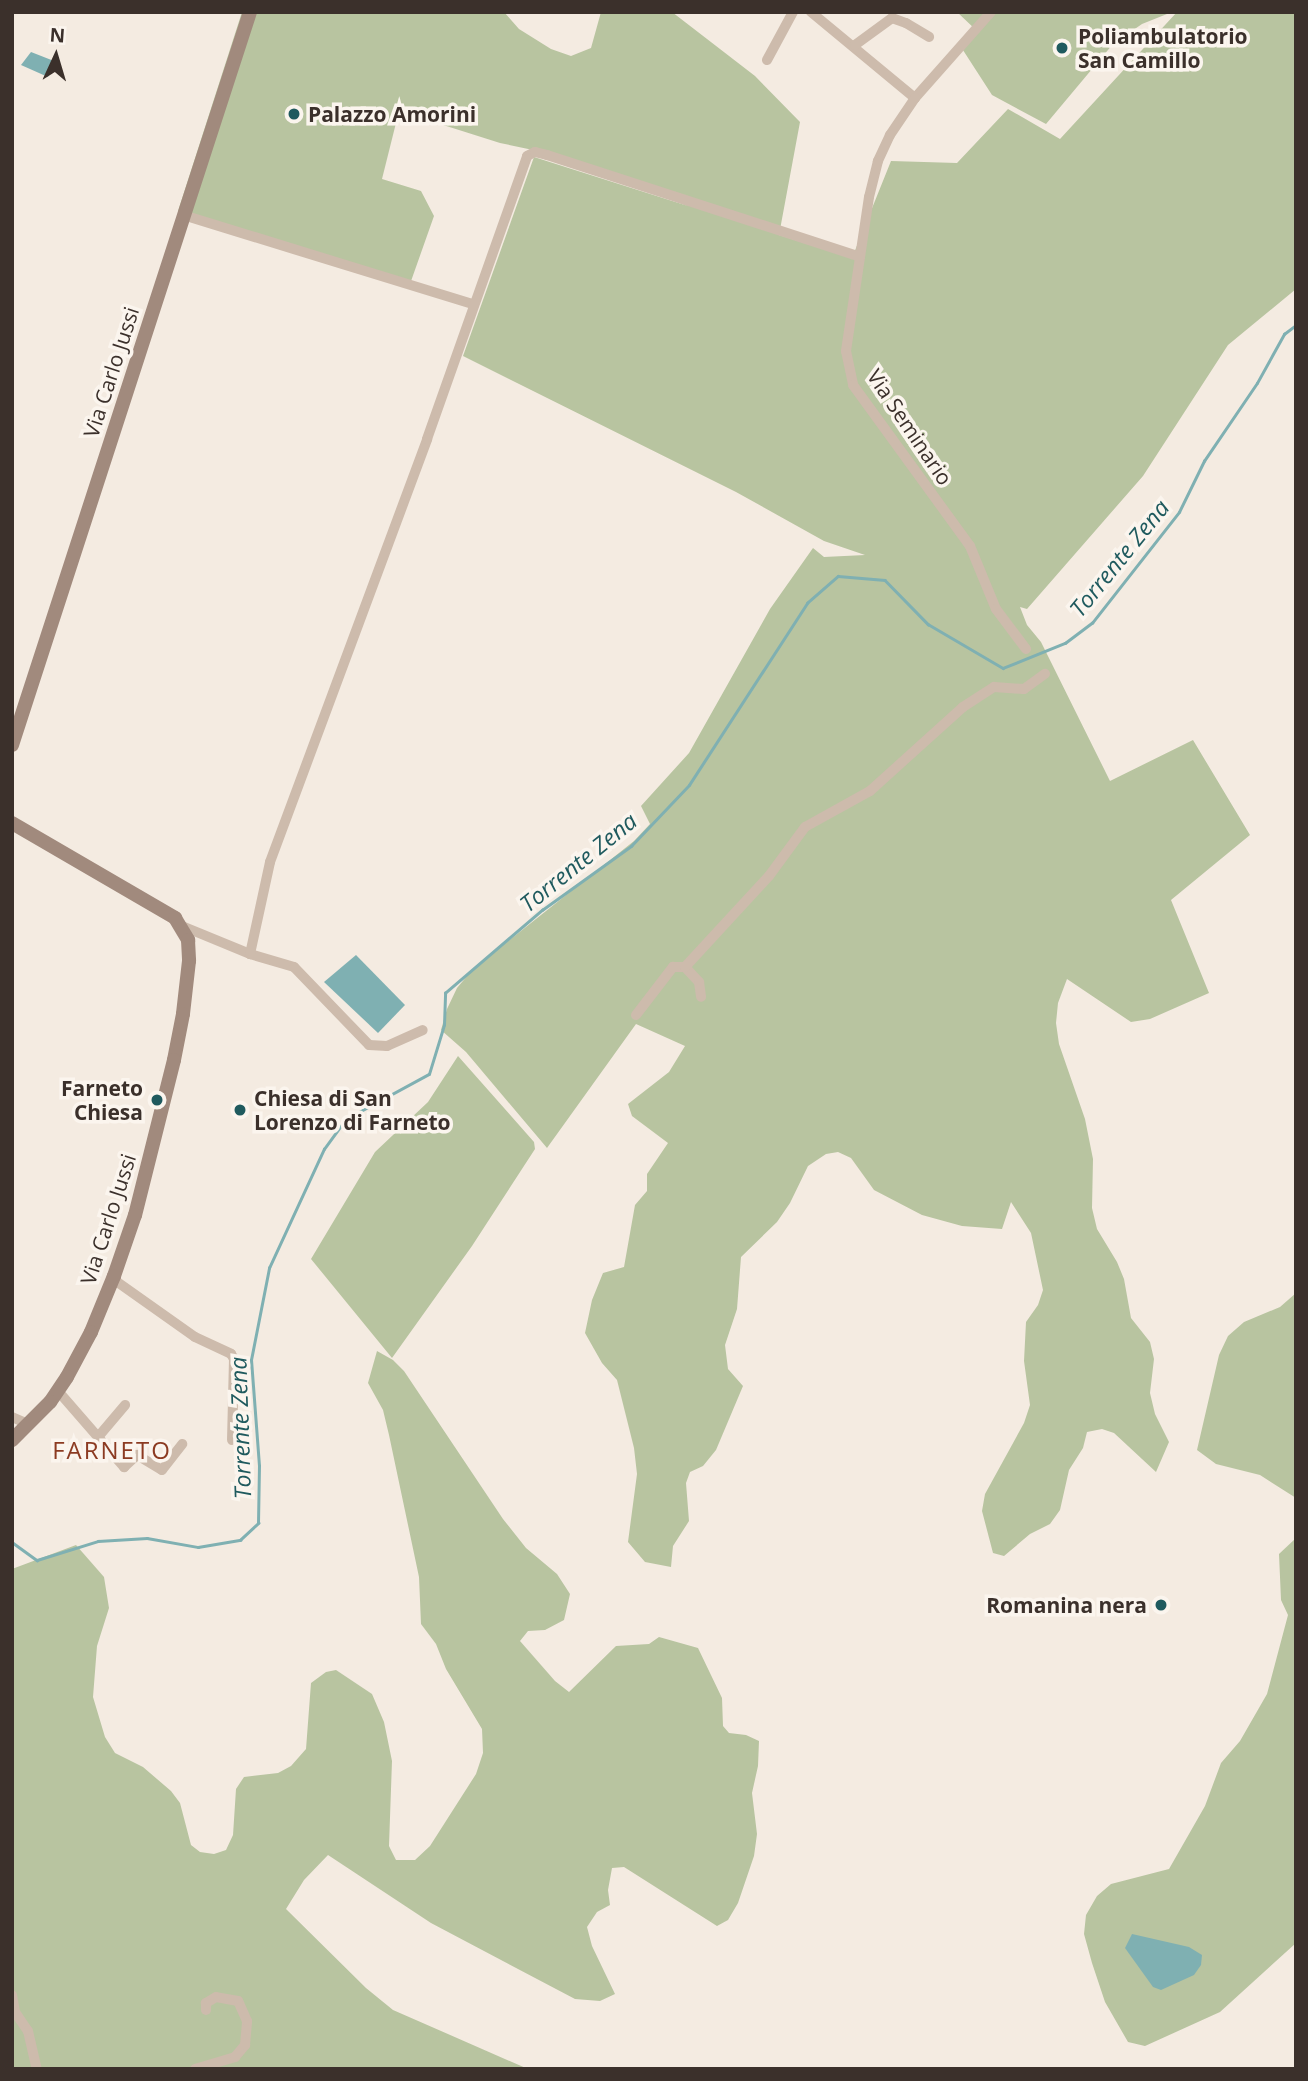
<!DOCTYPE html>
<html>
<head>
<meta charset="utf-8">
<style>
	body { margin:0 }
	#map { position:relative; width:1308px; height:2081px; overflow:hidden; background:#f4ebe1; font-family:"Open Sans",sans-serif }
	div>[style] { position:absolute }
	.green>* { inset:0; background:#b8c4a0 }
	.water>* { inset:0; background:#7fb0b2 }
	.stream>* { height:2.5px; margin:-1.25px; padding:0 1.25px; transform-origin:1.25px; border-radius:1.25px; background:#7fb0b2 }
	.street>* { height:10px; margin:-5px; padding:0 5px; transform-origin:5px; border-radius:5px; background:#cdbbac }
	.secondary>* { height:14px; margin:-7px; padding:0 7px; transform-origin:7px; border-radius:7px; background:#a18a7d }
	.dots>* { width:19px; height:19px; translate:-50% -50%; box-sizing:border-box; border:4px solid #fbf5ee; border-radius:50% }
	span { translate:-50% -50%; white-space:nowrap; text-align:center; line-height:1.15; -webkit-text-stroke:7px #fbf5ee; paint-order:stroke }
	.poi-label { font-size:21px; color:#3b302b; font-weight:700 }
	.left { translate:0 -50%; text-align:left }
	.right { translate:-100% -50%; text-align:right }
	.street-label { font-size:21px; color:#3b302b }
	.water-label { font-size:23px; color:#1f5a5e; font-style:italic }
	.quarter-label { font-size:24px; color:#8c3b22; letter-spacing:2px }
	.frame { position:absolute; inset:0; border:14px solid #3b302b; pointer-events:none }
	.north { position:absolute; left:21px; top:21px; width:70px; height:70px; -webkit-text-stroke:5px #fbf5ee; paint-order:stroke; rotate:4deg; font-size:19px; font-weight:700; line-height:28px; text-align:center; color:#3b302b }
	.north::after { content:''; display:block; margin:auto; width:24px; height:32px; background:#3b302b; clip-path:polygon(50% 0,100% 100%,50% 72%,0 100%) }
</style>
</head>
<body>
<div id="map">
	<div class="green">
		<div style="clip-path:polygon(242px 12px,504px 12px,519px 29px,551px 49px,571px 56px,591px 48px,601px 12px,672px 12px,755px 76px,800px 122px,779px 235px,852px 258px,891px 161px,957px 163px,1008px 109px,1060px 139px,1177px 12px,1296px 12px,1296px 289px,1228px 345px,1143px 476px,1027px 609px,1020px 607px,1027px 625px,1041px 642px,1110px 781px,1193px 740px,1250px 835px,1171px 900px,1209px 993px,1150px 1019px,1131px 1022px,1067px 979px,1058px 1003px,1056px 1023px,1059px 1044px,1085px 1119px,1093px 1159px,1092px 1208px,1097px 1229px,1117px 1262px,1124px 1279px,1131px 1318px,1150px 1342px,1154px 1359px,1150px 1393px,1155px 1414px,1169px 1442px,1156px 1472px,1114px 1433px,1102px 1429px,1087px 1432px,1083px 1448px,1069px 1470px,1060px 1510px,1050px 1524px,1030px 1534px,1004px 1556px,993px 1553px,982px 1511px,985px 1494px,1024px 1423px,1030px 1405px,1024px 1361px,1026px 1322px,1038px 1305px,1043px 1290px,1031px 1233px,1011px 1202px,1002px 1229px,962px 1226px,922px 1215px,874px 1190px,851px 1158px,838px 1152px,826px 1154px,808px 1166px,790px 1203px,777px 1222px,741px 1257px,737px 1309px,725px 1345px,728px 1369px,743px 1386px,716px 1450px,703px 1466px,690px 1472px,686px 1483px,689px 1521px,673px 1546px,671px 1567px,645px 1562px,628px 1542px,637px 1474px,634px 1448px,617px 1380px,602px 1363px,585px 1333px,592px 1300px,603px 1273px,624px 1267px,635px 1205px,647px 1191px,647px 1174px,668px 1143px,632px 1116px,628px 1104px,669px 1072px,685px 1046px,636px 1024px,547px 1148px,466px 1052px,441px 1030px,447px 1009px,457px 988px,473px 969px,634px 841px,650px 824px,641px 806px,689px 753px,770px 609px,813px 548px,824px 557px,865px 555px,824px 541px,736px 492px,463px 356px,534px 157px,688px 206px,533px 150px,500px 143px,399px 111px,382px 179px,421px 191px,434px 216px,410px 284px,178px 211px)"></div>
		<div style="clip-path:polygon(957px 12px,1172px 12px,1142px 24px,1113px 44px,1046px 124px,992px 95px,961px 47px,976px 30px)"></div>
		<div style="clip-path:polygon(458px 1056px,534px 1142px,535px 1149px,472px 1246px,392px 1358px,311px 1259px,375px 1152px,428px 1102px)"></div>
		<div style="clip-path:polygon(1296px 1293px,1296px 1498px,1260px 1475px,1216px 1464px,1197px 1450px,1219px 1355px,1228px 1336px,1244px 1322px,1280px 1307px)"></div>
		<div style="clip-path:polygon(377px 1351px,393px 1360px,404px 1371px,503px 1519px,526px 1548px,557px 1574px,570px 1594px,564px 1620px,545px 1630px,528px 1631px,520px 1641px,555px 1681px,569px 1692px,616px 1646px,649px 1644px,659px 1637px,698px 1648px,722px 1698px,723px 1726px,729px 1733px,746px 1735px,759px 1741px,758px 1766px,752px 1793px,757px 1834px,754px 1856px,738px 1903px,728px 1920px,717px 1926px,624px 1867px,612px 1868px,608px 1890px,610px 1905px,597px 1912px,587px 1927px,592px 1946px,615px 1994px,600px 2001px,575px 1999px,431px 1923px,328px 1855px,304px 1880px,286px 1909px,366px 1988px,393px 2010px,528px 2069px,12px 2069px,12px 1569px,76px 1545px,104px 1577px,109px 1608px,97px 1646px,93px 1697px,105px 1737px,115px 1753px,143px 1767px,171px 1791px,180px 1803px,191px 1845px,200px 1852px,214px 1854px,226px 1850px,233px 1835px,236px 1789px,244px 1777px,278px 1773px,291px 1766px,306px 1749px,311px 1683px,326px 1672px,336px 1670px,372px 1694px,384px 1722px,392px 1761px,389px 1846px,396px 1860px,415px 1860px,430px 1846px,476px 1774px,483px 1753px,482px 1729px,446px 1669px,436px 1644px,421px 1624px,419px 1577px,389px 1435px,383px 1410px,368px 1383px)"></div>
		<div style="clip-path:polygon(1296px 1538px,1296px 1943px,1220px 2012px,1145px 2046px,1128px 2042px,1105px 2002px,1092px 1963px,1084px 1934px,1086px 1915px,1097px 1896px,1111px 1884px,1169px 1869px,1205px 1806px,1221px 1763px,1240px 1741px,1267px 1694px,1288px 1615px,1281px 1600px,1279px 1554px)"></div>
	</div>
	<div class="water">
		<div style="clip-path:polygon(31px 52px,54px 61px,48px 77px,21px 65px)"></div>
		<div style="clip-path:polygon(356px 955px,405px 1005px,378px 1033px,324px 982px)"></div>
		<div style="clip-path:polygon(1132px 1934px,1189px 1947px,1202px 1955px,1201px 1965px,1194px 1975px,1161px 1990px,1153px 1987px,1125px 1948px)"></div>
	</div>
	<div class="stream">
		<div style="left:12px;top:1542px;width:31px;rotate:36deg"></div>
		<div style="left:37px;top:1560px;width:64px;rotate:-17.3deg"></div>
		<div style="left:98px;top:1541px;width:49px;rotate:-3.5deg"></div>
		<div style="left:147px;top:1538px;width:52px;rotate:10deg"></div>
		<div style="left:198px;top:1547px;width:43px;rotate:-9.5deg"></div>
		<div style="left:240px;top:1540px;width:25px;rotate:-43deg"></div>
		<div style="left:258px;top:1523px;width:57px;rotate:-89deg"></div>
		<div style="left:259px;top:1466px;width:106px;rotate:-94.3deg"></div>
		<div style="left:251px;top:1360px;width:94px;rotate:-78.9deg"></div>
		<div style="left:269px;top:1268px;width:131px;rotate:-65.2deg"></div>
		<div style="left:324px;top:1149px;width:37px;rotate:-54deg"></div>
		<div style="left:346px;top:1119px;width:94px;rotate:-28.5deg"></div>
		<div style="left:429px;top:1074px;width:51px;rotate:-73deg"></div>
		<div style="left:444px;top:1025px;width:32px;rotate:-88deg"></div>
		<div style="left:445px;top:993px;width:128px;rotate:-40.6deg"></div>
		<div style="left:542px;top:910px;width:110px;rotate:-35.7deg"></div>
		<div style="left:631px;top:846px;width:84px;rotate:-46.4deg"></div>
		<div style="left:689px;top:785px;width:217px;rotate:-57deg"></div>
		<div style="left:807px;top:603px;width:41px;rotate:-41.1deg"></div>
		<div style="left:838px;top:576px;width:47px;rotate:4.9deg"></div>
		<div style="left:885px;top:580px;width:62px;rotate:45.7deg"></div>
		<div style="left:928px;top:624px;width:87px;rotate:30.4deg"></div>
		<div style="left:1003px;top:668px;width:67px;rotate:-22deg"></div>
		<div style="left:1065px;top:643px;width:34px;rotate:-37deg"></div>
		<div style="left:1092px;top:623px;width:141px;rotate:-51.9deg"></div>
		<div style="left:1179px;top:512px;width:57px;rotate:-63.9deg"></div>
		<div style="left:1204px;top:461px;width:94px;rotate:-55.8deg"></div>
		<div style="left:1257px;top:383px;width:56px;rotate:-61.1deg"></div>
		<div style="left:1284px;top:334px;width:15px;rotate:-37deg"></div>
	</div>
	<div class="street">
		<div style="left:811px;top:12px;width:135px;rotate:39.6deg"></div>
		<div style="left:991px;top:12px;width:115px;rotate:131.5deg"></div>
		<div style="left:915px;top:98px;width:45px;rotate:124deg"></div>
		<div style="left:890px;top:135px;width:29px;rotate:115deg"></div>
		<div style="left:878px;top:161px;width:37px;rotate:104deg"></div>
		<div style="left:869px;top:197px;width:156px;rotate:98.5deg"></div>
		<div style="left:846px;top:351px;width:35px;rotate:78deg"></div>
		<div style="left:853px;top:385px;width:199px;rotate:54deg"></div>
		<div style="left:970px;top:546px;width:68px;rotate:67.6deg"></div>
		<div style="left:996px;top:609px;width:50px;rotate:53.1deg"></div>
		<div style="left:855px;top:45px;width:46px;rotate:-36.1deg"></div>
		<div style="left:892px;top:18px;width:15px;rotate:20deg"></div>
		<div style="left:906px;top:23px;width:27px;rotate:31deg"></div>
		<div style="left:767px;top:60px;width:55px;rotate:-61.6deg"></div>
		<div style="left:183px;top:215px;width:302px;rotate:17.1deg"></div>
		<div style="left:182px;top:926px;width:74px;rotate:22.4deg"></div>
		<div style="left:250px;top:954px;width:46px;rotate:16.5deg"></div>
		<div style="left:294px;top:967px;width:108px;rotate:46.1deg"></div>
		<div style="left:369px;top:1045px;width:18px;rotate:3deg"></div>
		<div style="left:387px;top:1046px;width:39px;rotate:-24deg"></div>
		<div style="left:250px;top:954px;width:94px;rotate:-77.7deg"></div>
		<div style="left:270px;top:862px;width:451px;rotate:-69.6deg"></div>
		<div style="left:427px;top:439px;width:300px;rotate:-70.5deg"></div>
		<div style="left:527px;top:156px;width:9px;rotate:-27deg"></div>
		<div style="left:535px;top:152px;width:12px;rotate:14deg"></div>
		<div style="left:547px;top:155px;width:329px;rotate:18deg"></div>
		<div style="left:685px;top:967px;width:21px;rotate:47deg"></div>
		<div style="left:699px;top:982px;width:15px;rotate:82deg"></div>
		<div style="left:636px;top:1015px;width:61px;rotate:-52.4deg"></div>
		<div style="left:673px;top:967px;width:12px"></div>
		<div style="left:685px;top:967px;width:124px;rotate:-47.3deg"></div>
		<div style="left:769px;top:876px;width:61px;rotate:-53.7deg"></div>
		<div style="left:805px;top:827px;width:74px;rotate:-29deg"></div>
		<div style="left:870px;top:791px;width:125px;rotate:-42.1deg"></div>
		<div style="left:963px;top:707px;width:37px;rotate:-33deg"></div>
		<div style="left:994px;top:687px;width:30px;rotate:4deg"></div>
		<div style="left:1024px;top:689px;width:26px;rotate:-36deg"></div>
		<div style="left:113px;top:1279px;width:100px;rotate:35.3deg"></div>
		<div style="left:195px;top:1337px;width:40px;rotate:25deg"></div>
		<div style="left:231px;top:1354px;width:6px;rotate:59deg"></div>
		<div style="left:234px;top:1359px;width:81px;rotate:91.4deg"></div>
		<div style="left:58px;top:1391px;width:101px;rotate:49deg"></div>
		<div style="left:124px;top:1467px;width:18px;rotate:-43deg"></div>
		<div style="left:137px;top:1455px;width:29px;rotate:31deg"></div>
		<div style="left:162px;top:1470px;width:33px;rotate:-52deg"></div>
		<div style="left:12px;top:1417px;width:17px;rotate:24deg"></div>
		<div style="left:98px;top:1437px;width:42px;rotate:-49.8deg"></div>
		<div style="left:12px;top:1995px;width:17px;rotate:80deg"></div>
		<div style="left:15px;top:2012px;width:23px;rotate:56deg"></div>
		<div style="left:28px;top:2031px;width:39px;rotate:77deg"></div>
		<div style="left:195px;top:2069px;width:42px;rotate:-16.7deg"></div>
		<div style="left:235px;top:2057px;width:16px;rotate:-50deg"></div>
		<div style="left:245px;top:2045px;width:24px;rotate:-85deg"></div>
		<div style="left:247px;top:2021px;width:22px;rotate:-114deg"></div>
		<div style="left:238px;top:2001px;width:22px;rotate:-170deg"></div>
		<div style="left:216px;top:1997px;width:12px;rotate:149deg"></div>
		<div style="left:206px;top:2003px;width:7px;rotate:90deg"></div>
	</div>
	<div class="secondary">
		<div style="left:12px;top:745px;width:771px;rotate:-72.01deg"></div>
		<div style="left:12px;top:823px;width:189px;rotate:30.2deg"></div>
		<div style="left:175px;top:918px;width:26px;rotate:59deg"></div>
		<div style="left:188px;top:940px;width:21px;rotate:87deg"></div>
		<div style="left:189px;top:961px;width:53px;rotate:96.5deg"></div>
		<div style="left:183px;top:1014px;width:47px;rotate:101.1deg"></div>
		<div style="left:174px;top:1060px;width:160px;rotate:104.1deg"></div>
		<div style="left:135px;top:1215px;width:65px;rotate:109deg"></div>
		<div style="left:114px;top:1276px;width:61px;rotate:112.3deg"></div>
		<div style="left:91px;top:1332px;width:51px;rotate:118.1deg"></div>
		<div style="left:67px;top:1377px;width:30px;rotate:124deg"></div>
		<div style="left:50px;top:1402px;width:54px;rotate:135deg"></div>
	</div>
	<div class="dots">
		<div style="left:1062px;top:48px;background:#1f5a5e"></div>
		<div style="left:294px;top:114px;background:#1f5a5e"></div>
		<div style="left:157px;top:1100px;background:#1f5a5e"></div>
		<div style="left:240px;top:1110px;background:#1f5a5e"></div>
		<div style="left:1161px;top:1605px;background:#1f5a5e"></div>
	</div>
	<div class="poi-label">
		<span class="left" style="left:1078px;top:48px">Poliambulatorio<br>San Camillo</span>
		<span class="left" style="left:308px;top:114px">Palazzo Amorini</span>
		<span class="right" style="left:143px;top:1100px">Farneto<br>Chiesa</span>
		<span class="left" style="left:254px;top:1110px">Chiesa di San<br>Lorenzo di Farneto</span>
		<span class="right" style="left:1147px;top:1605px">Romanina nera</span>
	</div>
	<div class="street-label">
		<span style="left:111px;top:372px;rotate:-72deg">Via Carlo Jussi</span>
		<span style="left:910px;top:427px;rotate:56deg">Via Seminario</span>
		<span style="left:108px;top:1219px;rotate:-72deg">Via Carlo Jussi</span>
	</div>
	<div class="water-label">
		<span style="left:1119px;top:558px;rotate:-51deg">Torrente Zena</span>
		<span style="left:578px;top:862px;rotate:-39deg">Torrente Zena</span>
		<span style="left:240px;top:1428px;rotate:-92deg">Torrente Zena</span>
	</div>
	<div class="quarter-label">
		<span style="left:112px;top:1450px">FARNETO</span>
	</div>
	<div class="frame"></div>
	<div class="north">N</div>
</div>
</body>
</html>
